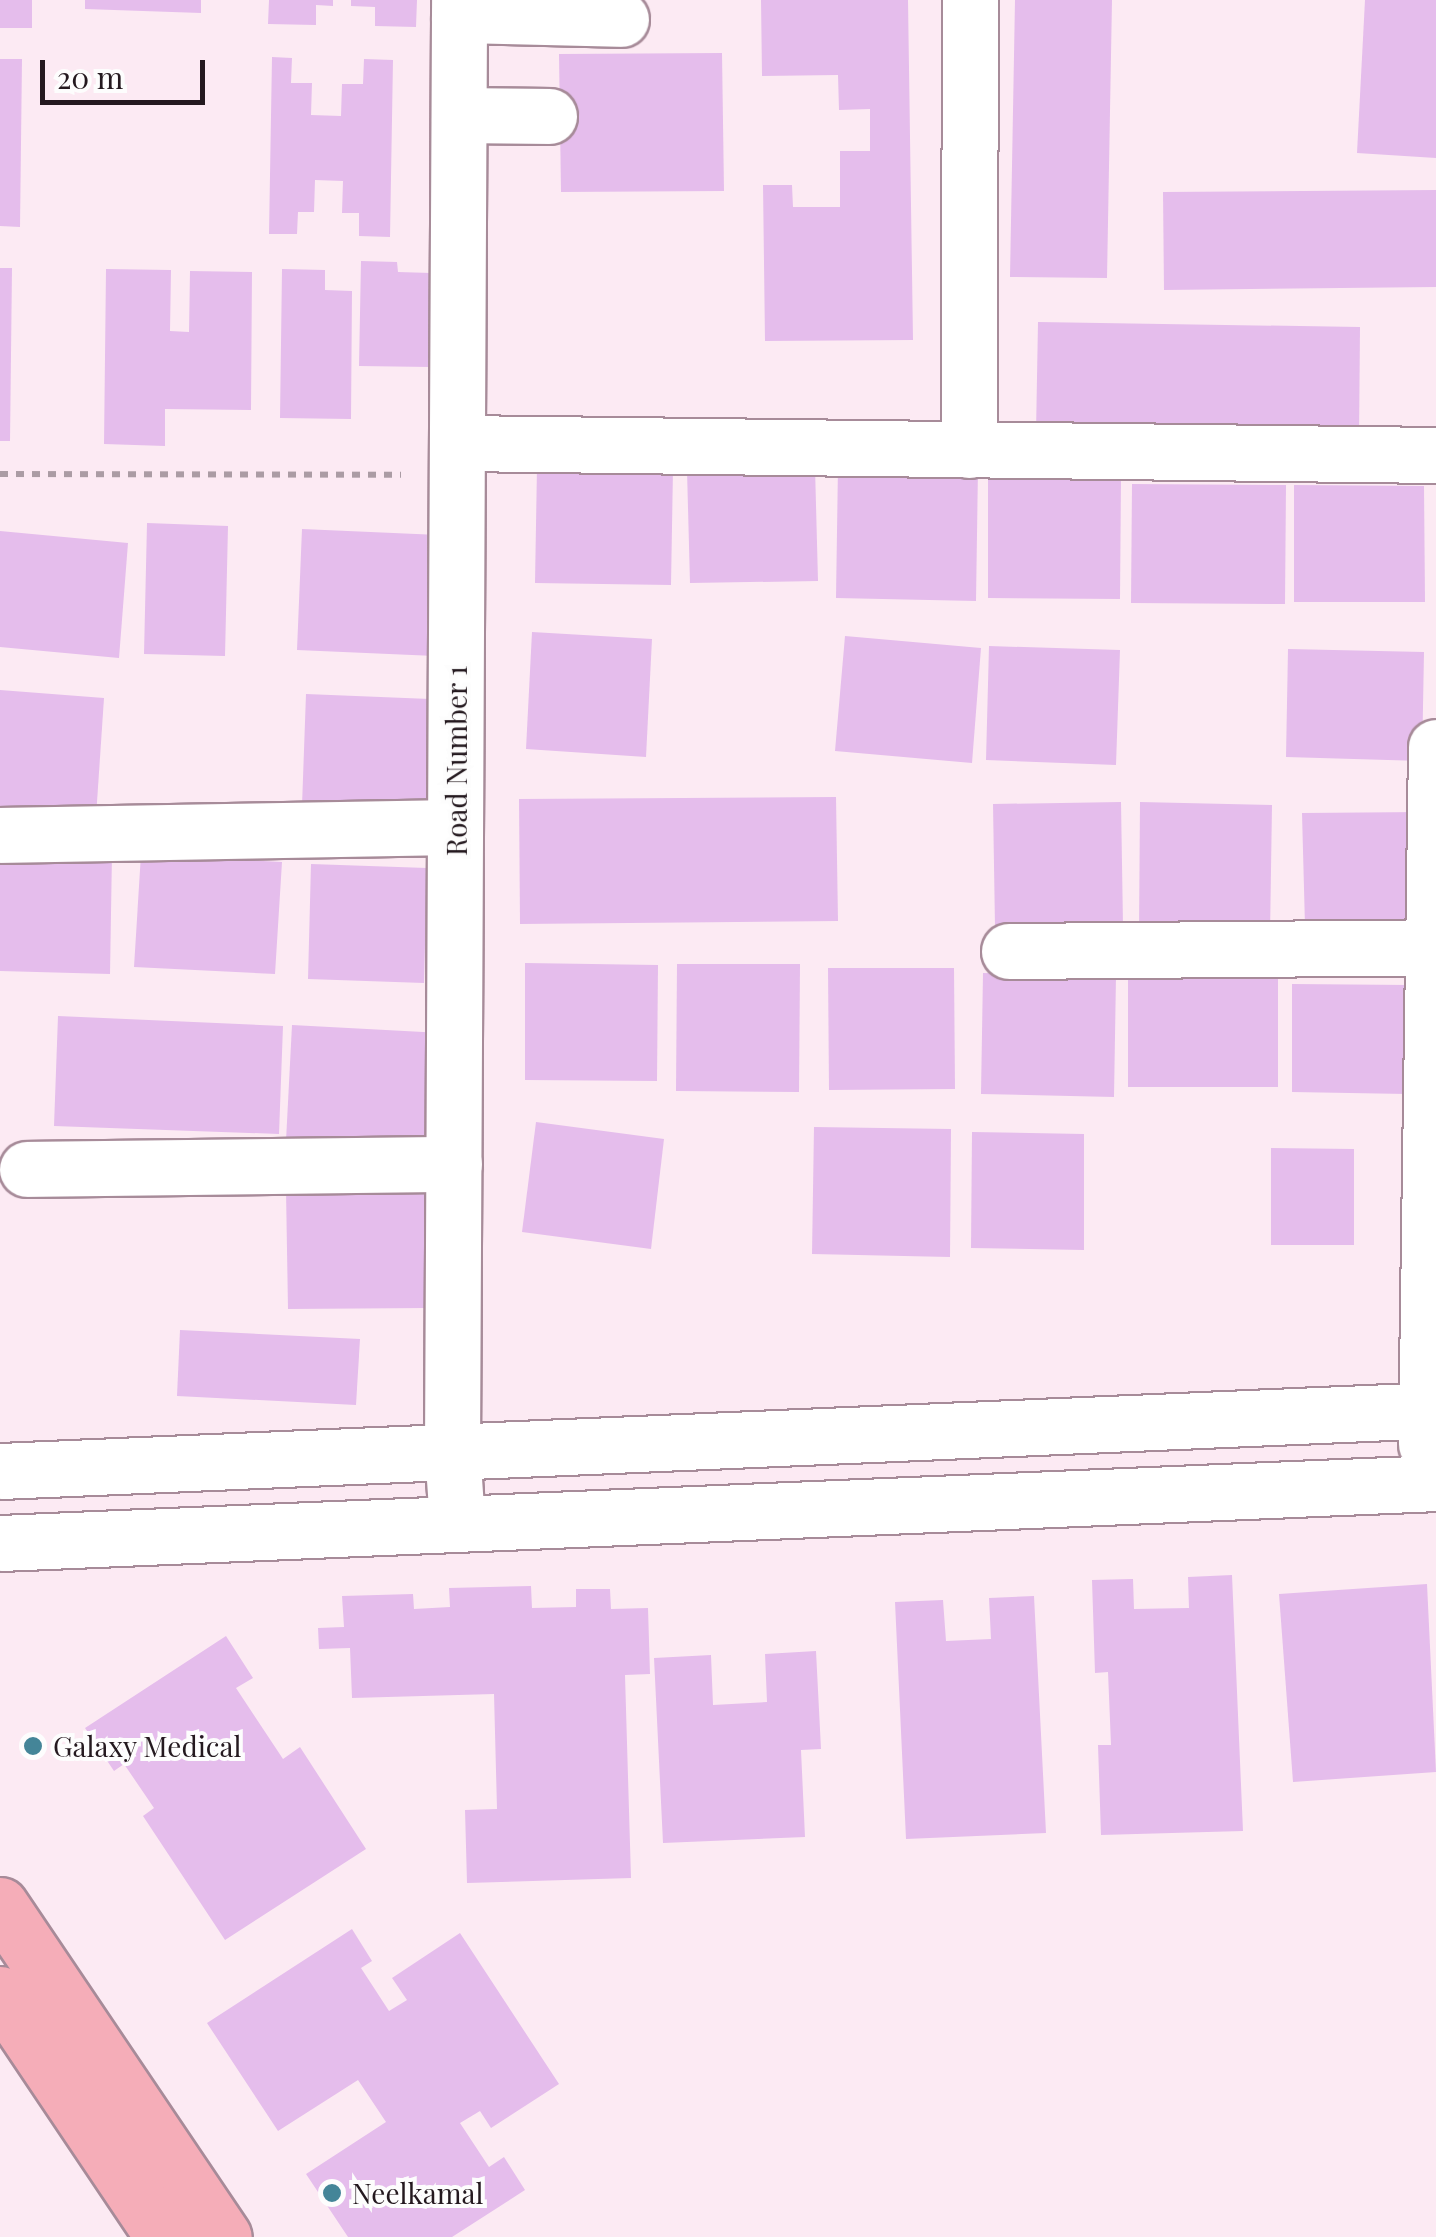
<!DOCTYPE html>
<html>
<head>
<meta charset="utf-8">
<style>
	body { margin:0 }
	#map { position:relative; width:1436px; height:2237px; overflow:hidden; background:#fceaf3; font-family:"Playfair Display",serif }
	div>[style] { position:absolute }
	.building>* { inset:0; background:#e5bdec }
	.path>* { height:6px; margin-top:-3px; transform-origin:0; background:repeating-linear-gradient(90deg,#ab9ca4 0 8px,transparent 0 16px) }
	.roads { filter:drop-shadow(2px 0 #a78b99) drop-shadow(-2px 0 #a78b99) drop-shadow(0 2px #a78b99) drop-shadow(0 -2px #a78b99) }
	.minor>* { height:55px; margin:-27.5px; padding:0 27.5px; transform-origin:27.5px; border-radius:27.5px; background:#fff }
	.major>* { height:55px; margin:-27.5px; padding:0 27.5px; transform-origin:27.5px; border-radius:27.5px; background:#f5adb8 }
	.dots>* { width:28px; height:28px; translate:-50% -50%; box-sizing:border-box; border:5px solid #fdfdfd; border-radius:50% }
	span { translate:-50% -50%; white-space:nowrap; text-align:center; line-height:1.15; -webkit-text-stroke:8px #fdfdfd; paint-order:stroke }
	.street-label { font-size:28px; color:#24191f }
	.poi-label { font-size:28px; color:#24191f }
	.left { translate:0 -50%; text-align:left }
	.scale { position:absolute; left:40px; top:60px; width:165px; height:45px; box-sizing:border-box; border:5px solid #24191f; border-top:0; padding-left:12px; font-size:30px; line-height:35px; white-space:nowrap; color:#24191f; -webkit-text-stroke:8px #fdfdfd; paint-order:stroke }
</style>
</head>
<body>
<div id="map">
	<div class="building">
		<div style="clip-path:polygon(0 0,32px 0,32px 28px,0 28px)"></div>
		<div style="clip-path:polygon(85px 0,201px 0,201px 13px,85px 9px)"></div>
		<div style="clip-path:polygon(269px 0,333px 0,333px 6px,316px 5px,316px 25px,268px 24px)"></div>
		<div style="clip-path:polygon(351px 0,417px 0,416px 27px,375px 26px,375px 7px,351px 6px)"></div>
		<div style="clip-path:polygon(761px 0,908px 0,913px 340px,765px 341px,763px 185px,792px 185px,793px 207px,840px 207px,840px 151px,870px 151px,870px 109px,839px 110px,838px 75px,762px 76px)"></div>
		<div style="clip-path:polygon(1015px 0,1112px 0,1107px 278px,1010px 277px)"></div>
		<div style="clip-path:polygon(1365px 0,1436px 0,1436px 158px,1357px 153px)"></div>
		<div style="clip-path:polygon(722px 53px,724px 191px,561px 192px,559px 54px)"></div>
		<div style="clip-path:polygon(272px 57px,292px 58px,291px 83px,312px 83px,311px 115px,341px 116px,342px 84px,363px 84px,364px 59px,393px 60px,390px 237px,359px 236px,359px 213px,342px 213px,343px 181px,315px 180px,314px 212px,298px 212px,297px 234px,269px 234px)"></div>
		<div style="clip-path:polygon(0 59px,22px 59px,20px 227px,0 226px)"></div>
		<div style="clip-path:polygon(1436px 190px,1436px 287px,1164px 290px,1163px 192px)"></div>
		<div style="clip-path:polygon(361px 261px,397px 262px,398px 272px,431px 273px,430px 367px,359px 366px)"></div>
		<div style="clip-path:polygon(0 268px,12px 268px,10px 441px,0 441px)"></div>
		<div style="clip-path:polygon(106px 269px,171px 270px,170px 331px,189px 332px,190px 271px,252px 272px,251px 410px,165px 409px,165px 446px,104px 444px)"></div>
		<div style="clip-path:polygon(282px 269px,325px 270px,325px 290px,352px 291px,351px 419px,280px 418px)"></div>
		<div style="clip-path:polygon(1038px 322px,1360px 327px,1359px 439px,1036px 433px)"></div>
		<div style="clip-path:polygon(838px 466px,978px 468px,976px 601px,836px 598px)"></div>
		<div style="clip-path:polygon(537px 467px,673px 469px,671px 585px,535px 583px)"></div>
		<div style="clip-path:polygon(815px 467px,818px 581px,690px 583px,687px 470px)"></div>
		<div style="clip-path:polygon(988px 475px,1121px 477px,1120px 599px,988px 598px)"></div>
		<div style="clip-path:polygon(1132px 484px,1286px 485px,1285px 604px,1131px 603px)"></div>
		<div style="clip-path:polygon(1294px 485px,1424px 486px,1425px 602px,1294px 602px)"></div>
		<div style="clip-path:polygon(147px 523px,228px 526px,225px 656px,144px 654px)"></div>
		<div style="clip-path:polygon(302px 529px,439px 535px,435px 656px,297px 650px)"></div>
		<div style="clip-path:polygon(0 531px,128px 543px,119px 658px,0 647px)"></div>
		<div style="clip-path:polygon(532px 632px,652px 639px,646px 757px,526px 749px)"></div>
		<div style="clip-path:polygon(845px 636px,981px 648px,972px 763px,835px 751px)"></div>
		<div style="clip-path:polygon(989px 646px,1120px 650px,1116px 765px,986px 760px)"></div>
		<div style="clip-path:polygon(1288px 649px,1424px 652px,1422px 761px,1286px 757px)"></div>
		<div style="clip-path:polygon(0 690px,104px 698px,96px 817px,0 810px)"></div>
		<div style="clip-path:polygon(306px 694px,430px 699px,426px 811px,302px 806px)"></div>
		<div style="clip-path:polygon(836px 797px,838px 921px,520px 924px,519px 799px)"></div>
		<div style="clip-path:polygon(1121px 802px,1123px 926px,995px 927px,993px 804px)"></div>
		<div style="clip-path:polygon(1140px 802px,1272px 805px,1270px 935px,1139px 933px)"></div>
		<div style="clip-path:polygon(1422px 812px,1424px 924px,1305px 926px,1302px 813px)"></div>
		<div style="clip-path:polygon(0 850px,112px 853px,110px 974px,0 971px)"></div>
		<div style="clip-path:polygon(141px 854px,282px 862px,275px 974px,134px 967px)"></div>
		<div style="clip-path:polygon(311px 864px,427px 868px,424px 983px,308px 979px)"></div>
		<div style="clip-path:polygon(525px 963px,658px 965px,657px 1081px,525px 1080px)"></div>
		<div style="clip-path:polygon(677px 964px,800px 964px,799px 1092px,676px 1091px)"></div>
		<div style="clip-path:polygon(828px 968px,954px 968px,955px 1089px,829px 1090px)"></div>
		<div style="clip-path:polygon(983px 973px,1116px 976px,1114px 1097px,981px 1094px)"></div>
		<div style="clip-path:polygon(1278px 973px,1278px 1087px,1128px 1087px,1128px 974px)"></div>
		<div style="clip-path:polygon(1292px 984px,1409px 985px,1407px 1094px,1292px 1092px)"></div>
		<div style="clip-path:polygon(58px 1016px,283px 1026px,279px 1134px,54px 1126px)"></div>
		<div style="clip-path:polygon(292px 1025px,442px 1033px,436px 1150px,286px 1141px)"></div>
		<div style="clip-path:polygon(536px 1122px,664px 1139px,651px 1249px,522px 1232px)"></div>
		<div style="clip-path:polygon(814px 1127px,951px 1129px,950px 1257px,812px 1254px)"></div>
		<div style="clip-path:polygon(972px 1132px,1084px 1134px,1084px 1250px,971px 1248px)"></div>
		<div style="clip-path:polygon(1271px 1148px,1354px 1149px,1354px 1245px,1271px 1245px)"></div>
		<div style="clip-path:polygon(425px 1188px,427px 1308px,288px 1309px,286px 1190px)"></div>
		<div style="clip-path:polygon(180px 1330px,360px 1339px,356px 1405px,177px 1396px)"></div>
		<div style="clip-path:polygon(1232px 1575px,1243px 1831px,1101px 1835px,1098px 1745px,1111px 1745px,1108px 1672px,1095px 1673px,1092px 1580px,1133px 1579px,1134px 1609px,1189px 1608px,1188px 1577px)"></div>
		<div style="clip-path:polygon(1427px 1584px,1436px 1772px,1293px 1782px,1279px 1594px)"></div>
		<div style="clip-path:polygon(531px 1586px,532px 1608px,576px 1607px,576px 1589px,610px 1589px,611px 1609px,648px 1608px,650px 1674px,625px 1675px,631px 1878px,467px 1883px,465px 1810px,497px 1809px,494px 1694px,352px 1698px,350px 1648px,319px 1649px,318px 1628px,344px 1627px,342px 1596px,413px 1594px,414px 1609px,450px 1607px,449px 1588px)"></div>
		<div style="clip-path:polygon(1034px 1596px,1046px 1833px,906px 1839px,895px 1602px,943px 1600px,946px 1641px,991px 1639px,989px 1598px)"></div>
		<div style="clip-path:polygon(226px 1636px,253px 1678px,236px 1688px,283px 1759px,300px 1747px,366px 1849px,225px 1940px,143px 1816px,154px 1808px,124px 1764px,114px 1771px,85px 1728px)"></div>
		<div style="clip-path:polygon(816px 1651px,821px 1749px,801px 1750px,805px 1837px,663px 1843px,654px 1658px,711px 1655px,713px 1705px,767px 1702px,765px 1654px)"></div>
		<div style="clip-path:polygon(352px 1929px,372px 1961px,361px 1968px,389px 2011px,407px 2000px,392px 1978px,460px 1933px,559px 2084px,491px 2128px,480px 2111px,460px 2123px,489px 2167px,504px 2157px,525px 2190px,452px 2237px,348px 2237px,306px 2174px,386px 2122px,358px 2080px,278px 2131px,207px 2023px)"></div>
	</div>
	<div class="path">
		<div style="left:0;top:474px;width:401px;rotate:0.1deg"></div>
	</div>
	<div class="roads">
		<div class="minor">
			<div style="left:459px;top:15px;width:162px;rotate:1.4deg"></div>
			<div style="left:459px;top:115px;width:90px;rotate:0.6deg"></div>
			<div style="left:457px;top:443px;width:979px;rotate:0.7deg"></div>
			<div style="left:969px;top:450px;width:450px;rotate:-89.9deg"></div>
			<div style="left:0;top:835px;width:455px;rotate:-1deg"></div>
			<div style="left:1009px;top:951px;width:424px;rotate:-0.5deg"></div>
			<div style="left:27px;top:1169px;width:427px;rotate:-0.7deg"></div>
			<div style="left:1426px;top:1444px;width:697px;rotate:-89.18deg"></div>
			<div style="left:0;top:1471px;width:1437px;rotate:-2.43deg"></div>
			<div style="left:457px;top:1522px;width:71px;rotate:-94deg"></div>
			<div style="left:452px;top:1451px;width:1451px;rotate:-89.72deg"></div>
			<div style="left:0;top:1543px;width:1437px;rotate:-2.39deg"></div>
		</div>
		<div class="major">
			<div style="left:0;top:1905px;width:400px;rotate:56deg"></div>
			<div style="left:0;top:1994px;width:293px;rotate:56.1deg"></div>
		</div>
	</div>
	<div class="dots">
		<div style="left:33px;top:1746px;background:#448598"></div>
		<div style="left:332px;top:2193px;background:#448598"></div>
	</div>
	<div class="street-label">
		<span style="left:456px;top:761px;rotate:-90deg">Road Number 1</span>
	</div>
	<div class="poi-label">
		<span class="left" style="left:53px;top:1746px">Galaxy Medical</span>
		<span class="left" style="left:352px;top:2193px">Neelkamal</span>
	</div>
	<div class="scale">20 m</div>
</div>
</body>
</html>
